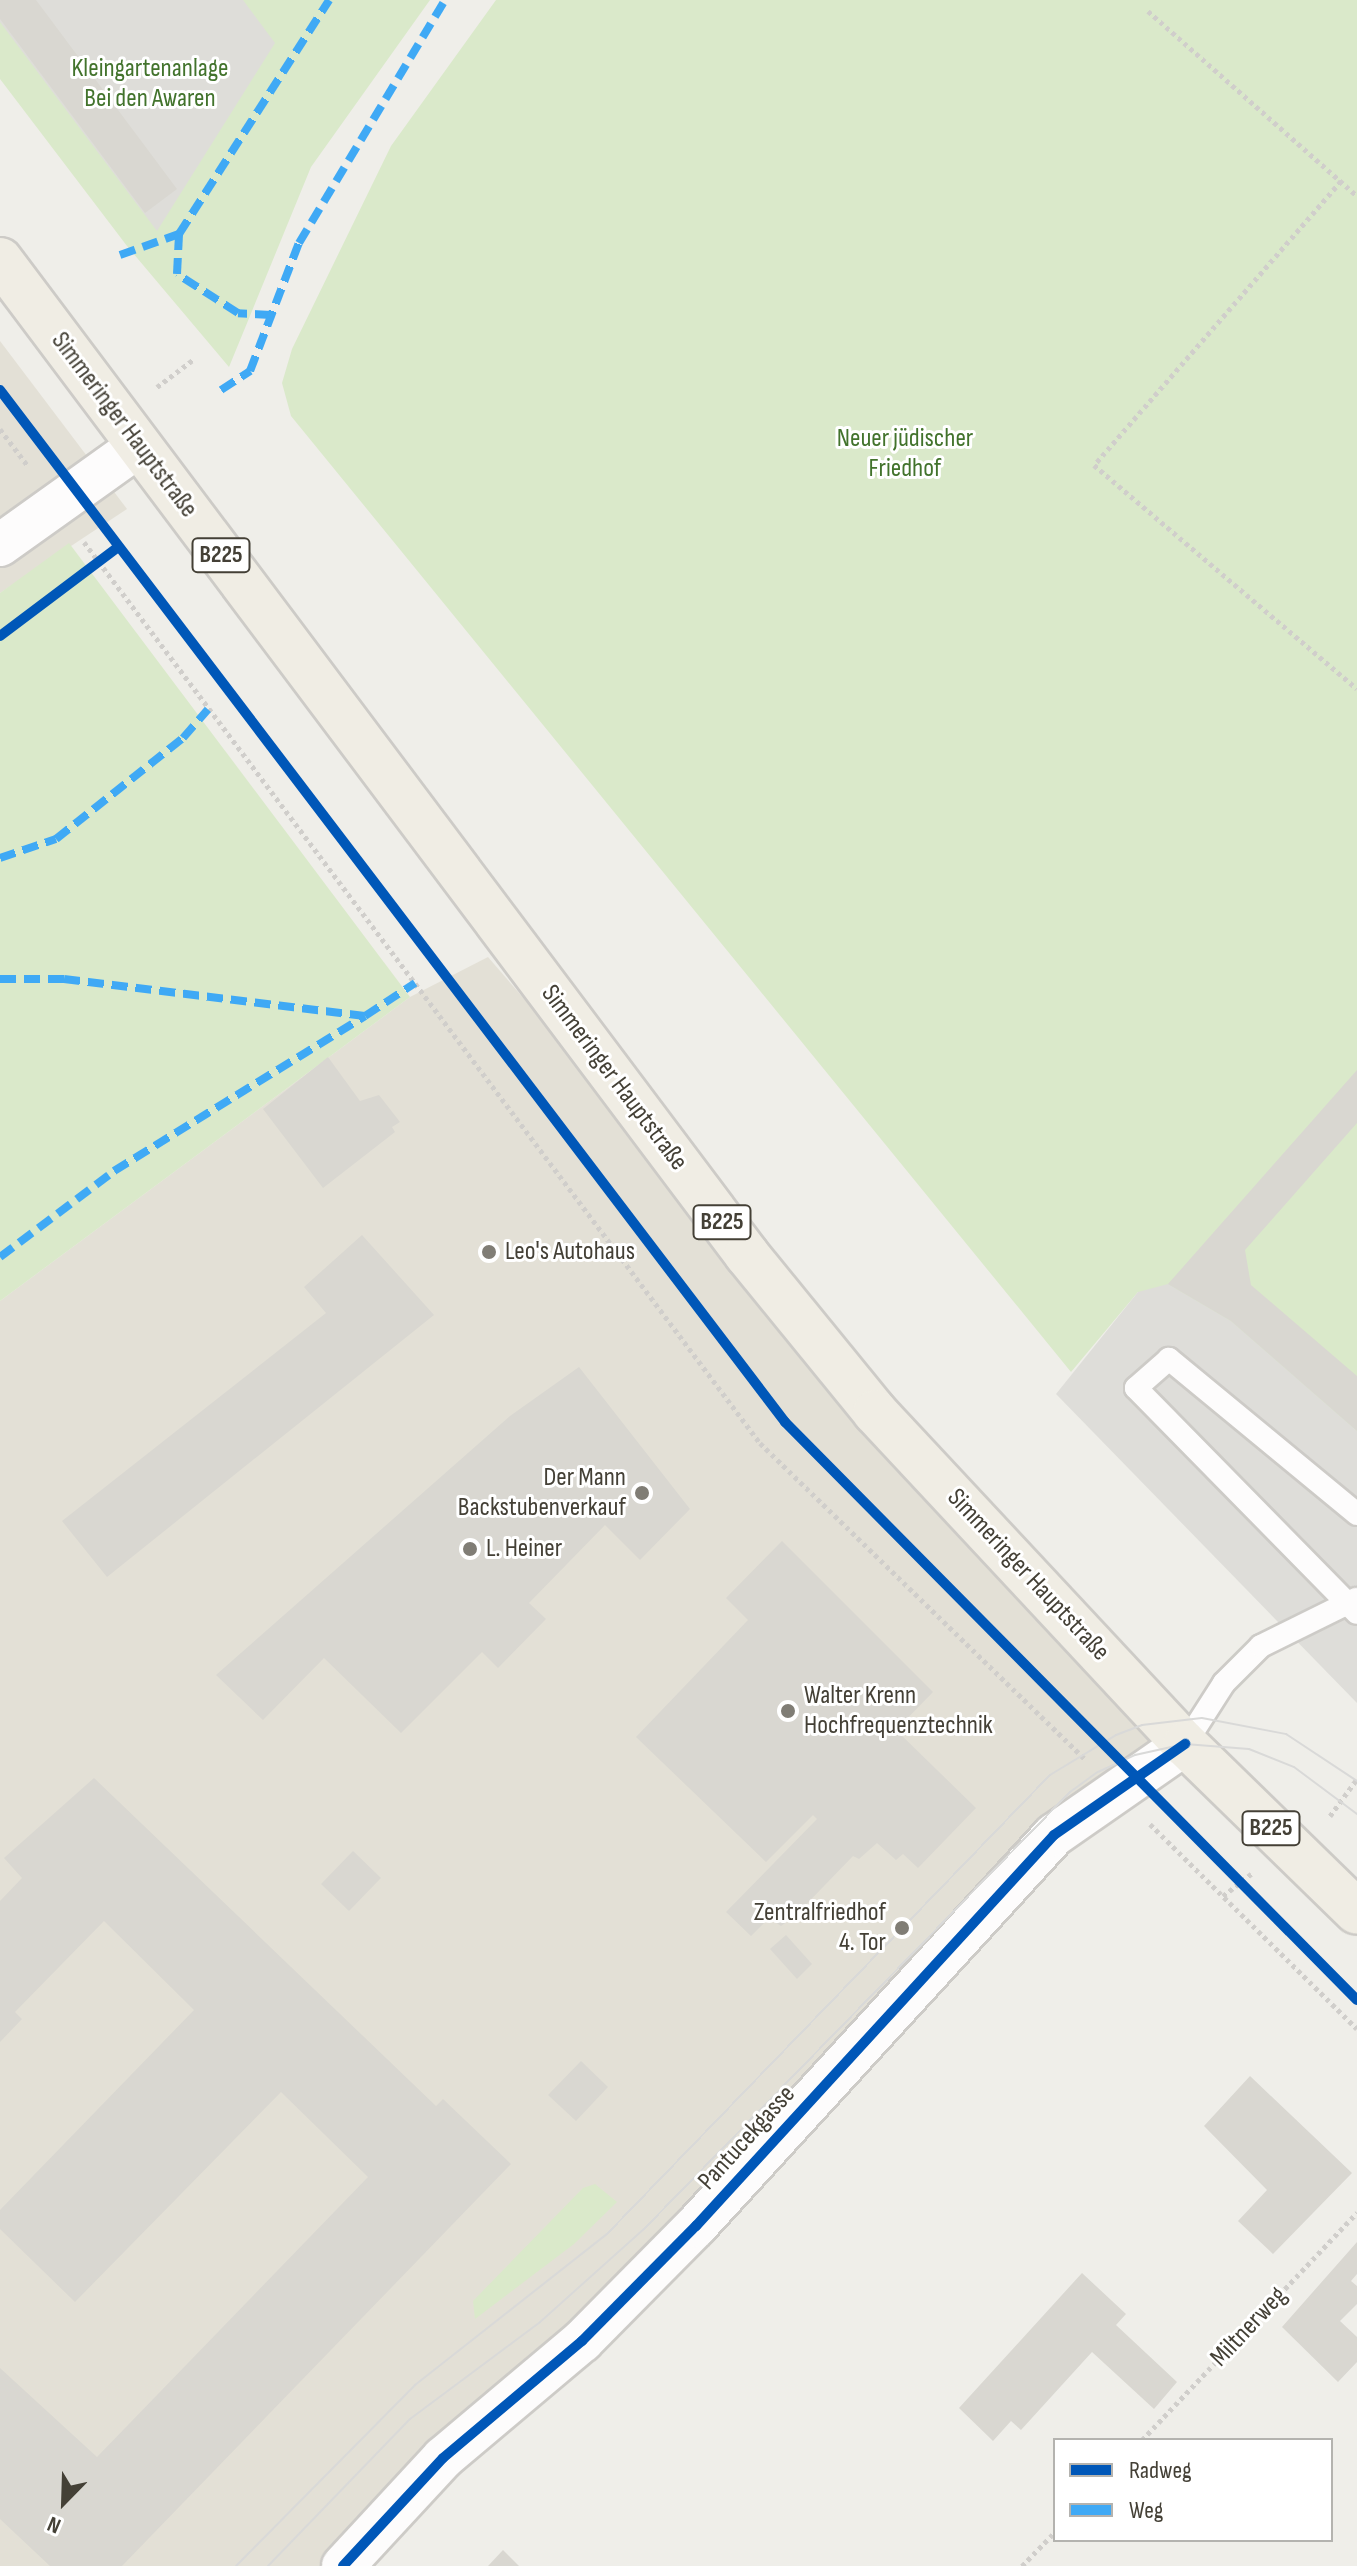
<!DOCTYPE html>
<html>
<head>
<meta charset="utf-8">
<style>
	body { margin:0 }
	#map { position:relative; width:1357px; height:2566px; overflow:hidden; background:#efeee9; font-family:"Sofia Sans Condensed",sans-serif }
	div>[style] { position:absolute }
	.residential>* { inset:0; background:#e3e0d6 }
	.green>* { inset:0; background:#dae9ca }
	.parking>* { inset:0; background:#deddd9 }
	.building>* { inset:0; background:#d9d7d1 }
	.path>* { height:5px; margin-top:-2.5px; transform-origin:0; background:repeating-linear-gradient(90deg,#d0cecb 0 4px,transparent 0 8px) }
	.roads { filter:drop-shadow(2px 0 #cdcbc7) drop-shadow(-2px 0 #cdcbc7) drop-shadow(0 2px #cdcbc7) drop-shadow(0 -2px #cdcbc7) }
	.lane>* { height:22px; margin:-11px; padding:0 11px; transform-origin:11px; border-radius:11px; background:#fdfcfc }
	.street>* { height:42px; margin:-21px; padding:0 21px; transform-origin:21px; border-radius:21px; background:#fdfcfc }
	.primary>* { height:44px; margin:-22px; padding:0 22px; transform-origin:22px; border-radius:22px; background:#f0ede4 }
	.tram>* { height:2px; margin:-1px; padding:0 1px; transform-origin:1px; border-radius:1px; background:#d9d9d8 }
	.quiet>* { height:8px; margin-top:-4px; transform-origin:0; background:repeating-linear-gradient(90deg,#3fa9f5 0 16px,transparent 0 24px) }
	.cycleway>* { height:10px; margin:-5px; padding:0 5px; transform-origin:5px; border-radius:5px; background:#0057b8 }
	.dots>* { width:22px; height:22px; translate:-50% -50%; box-sizing:border-box; border:4px solid #fff; border-radius:50% }
	span { translate:-50% -50%; white-space:nowrap; text-align:center; line-height:1.15; -webkit-text-stroke:6px #fff; paint-order:stroke }
	.shield-label span { padding:2px 6px; background:#fff; border:2px solid; border-radius:6px; -webkit-text-stroke-width:0 }
	.shield-label { font-size:24px; color:#444036; font-weight:700 }
	.park-label { font-size:26px; color:#42732c }
	.street-label { font-size:26px; color:#444036 }
	.poi-label { font-size:26px; color:#444036 }
	.left { translate:0 -50%; text-align:left }
	.right { translate:-100% -50%; text-align:right }
	.legend { position:absolute; left:1053px; top:2438px; width:280px; height:104px; box-sizing:border-box; background:#fff; border:2px solid #b4b3af; margin:0; padding:10px 14px; list-style:none; font-size:24px; color:#444036 }
	.legend li { display:flex; align-items:center; gap:16px; height:40px }
	.legend b { width:40px; border:2px solid #b4b3af }
	.north { position:absolute; left:24px; top:2462px; width:80px; height:80px; -webkit-text-stroke:6px #fff; paint-order:stroke; rotate:203deg; font-size:22px; font-weight:700; line-height:32px; text-align:center; color:#444036 }
	.north::after { content:''; display:block; margin:auto; width:28px; height:36px; background:#444036; clip-path:polygon(50% 0,100% 100%,50% 72%,0 100%) }
</style>
</head>
<body>
<div id="map">
	<div class="residential">
		<div style="clip-path:polygon(0 341px,127px 509px,0 593px)"></div>
		<div style="clip-path:polygon(488px 957px,1160px 1736px,898px 2021px,371px 2566px,0 2566px,0 1301px,410px 997px)"></div>
	</div>
	<div class="green">
		<div style="clip-path:polygon(0 0,430px 0,311px 167px,229px 367px,127px 246px,0 79px)"></div>
		<div style="clip-path:polygon(496px 0,1357px 0,1357px 1431px,1138px 1292px,1071px 1372px,291px 416px,282px 383px,292px 349px,391px 146px)"></div>
		<div style="clip-path:polygon(69px 543px,410px 997px,0 1301px,0 593px)"></div>
		<div style="clip-path:polygon(595px 2184px,617px 2202px,574px 2244px,475px 2319px,473px 2301px,583px 2188px)"></div>
	</div>
	<div class="parking">
		<div style="clip-path:polygon(0 0,243px 0,275px 43px,157px 231px,0 22px)"></div>
		<div style="clip-path:polygon(1168px 1284px,1231px 1321px,1357px 1431px,1357px 1703px,1056px 1394px,1138px 1292px)"></div>
	</div>
	<div class="building">
		<div style="clip-path:polygon(0 0,36px 0,177px 189px,145px 213px,0 19px)"></div>
		<div style="clip-path:polygon(328px 1057px,360px 1101px,379px 1095px,400px 1122px,392px 1127px,395px 1132px,323px 1188px,263px 1109px)"></div>
		<div style="clip-path:polygon(1357px 1070px,1357px 1123px,1245px 1250px,1251px 1285px,1357px 1376px,1357px 1431px,1231px 1321px,1168px 1284px)"></div>
		<div style="clip-path:polygon(362px 1235px,434px 1315px,107px 1577px,62px 1521px,326px 1313px,304px 1287px)"></div>
		<div style="clip-path:polygon(579px 1367px,690px 1509px,640px 1560px,605px 1525px,529px 1603px,546px 1619px,498px 1668px,482px 1652px,401px 1733px,324px 1658px,263px 1720px,216px 1675px,510px 1416px)"></div>
		<div style="clip-path:polygon(782px 1541px,933px 1692px,896px 1730px,976px 1808px,918px 1868px,903px 1854px,896px 1860px,877px 1843px,859px 1859px,853px 1856px,795px 1916px,781px 1926px,769px 1918px,751px 1936px,726px 1912px,817px 1819px,813px 1815px,766px 1862px,636px 1737px,748px 1620px,726px 1598px)"></div>
		<div style="clip-path:polygon(94px 1778px,436px 2106px,443px 2099px,511px 2164px,122px 2566px,50px 2566px,0 2519px,0 2368px,97px 2457px,368px 2177px,281px 2092px,75px 2302px,0 2229px,0 2210px,194px 2010px,104px 1921px,15px 2012px,22px 2019px,0 2042px,0 1901px,22px 1878px,4px 1858px)"></div>
		<div style="clip-path:polygon(353px 1851px,381px 1878px,349px 1911px,321px 1884px)"></div>
		<div style="clip-path:polygon(786px 1935px,812px 1964px,797px 1979px,770px 1949px)"></div>
		<div style="clip-path:polygon(581px 2061px,608px 2087px,576px 2121px,548px 2095px)"></div>
		<div style="clip-path:polygon(1250px 2076px,1352px 2173px,1273px 2254px,1238px 2221px,1267px 2190px,1204px 2126px)"></div>
		<div style="clip-path:polygon(1357px 2242px,1357px 2274px,1351px 2281px,1357px 2286px,1357px 2304px,1340px 2321px,1357px 2337px,1357px 2362px,1338px 2382px,1282px 2327px)"></div>
		<div style="clip-path:polygon(1082px 2273px,1126px 2314px,1116px 2325px,1177px 2382px,1154px 2409px,1092px 2352px,1021px 2430px,1011px 2421px,993px 2441px,959px 2408px)"></div>
		<div style="clip-path:polygon(503px 2550px,519px 2566px,488px 2566px)"></div>
	</div>
	<div class="path">
		<div style="left:1148px;top:11px;width:279px;rotate:41.5deg"></div>
		<div style="left:1341px;top:181px;width:376px;rotate:131deg"></div>
		<div style="left:1094px;top:465px;width:345px;rotate:40.4deg"></div>
		<div style="left:157px;top:387px;width:46px;rotate:-37.1deg"></div>
		<div style="left:0;top:429px;width:46px;rotate:52.9deg"></div>
		<div style="left:84px;top:542px;width:1126px;rotate:53.12deg"></div>
		<div style="left:760px;top:1443px;width:452px;rotate:44.2deg"></div>
		<div style="left:1330px;top:1816px;width:46px;rotate:-53.9deg"></div>
		<div style="left:1150px;top:1824px;width:291px;rotate:44.7deg"></div>
		<div style="left:1223px;top:1896px;width:36px;rotate:-38deg"></div>
		<div style="left:1142px;top:2440px;width:313px;rotate:-46.6deg"></div>
		<div style="left:1022px;top:2566px;width:47px;rotate:-45.9deg"></div>
	</div>
	<div class="roads">
		<div class="lane">
			<div style="left:1357px;top:1514px;width:244px;rotate:-140.5deg"></div>
			<div style="left:1169px;top:1359px;width:44px;rotate:138.7deg"></div>
			<div style="left:1136px;top:1388px;width:315px;rotate:45.5deg"></div>
			<div style="left:1185px;top:1744px;width:72px;rotate:-57.4deg"></div>
			<div style="left:1224px;top:1683px;width:52px;rotate:-45deg"></div>
			<div style="left:1261px;top:1646px;width:106px;rotate:-26.3deg"></div>
		</div>
		<div class="street">
			<div style="left:0;top:545px;width:171px;rotate:-35.5deg"></div>
			<div style="left:343px;top:2566px;width:147px;rotate:-47.2deg"></div>
			<div style="left:443px;top:2458px;width:182px;rotate:-40.1deg"></div>
			<div style="left:582px;top:2341px;width:162px;rotate:-45.3deg"></div>
			<div style="left:696px;top:2226px;width:530px;rotate:-47.52deg"></div>
			<div style="left:1054px;top:1835px;width:160px;rotate:-34.8deg"></div>
		</div>
		<div class="primary">
			<div style="left:0;top:260px;width:1244px;rotate:53.1deg"></div>
			<div style="left:747px;top:1255px;width:203px;rotate:50.8deg"></div>
			<div style="left:875px;top:1412px;width:454px;rotate:47deg"></div>
			<div style="left:1185px;top:1744px;width:240px;rotate:44.3deg"></div>
		</div>
	</div>
	<div class="tram">
		<div style="left:236px;top:2566px;width:255px;rotate:-45.3deg"></div>
		<div style="left:415px;top:2385px;width:244px;rotate:-38.2deg"></div>
		<div style="left:607px;top:2234px;width:638px;rotate:-46.02deg"></div>
		<div style="left:1050px;top:1775px;width:77px;rotate:-31.2deg"></div>
		<div style="left:1116px;top:1735px;width:28px;rotate:-21deg"></div>
		<div style="left:1142px;top:1725px;width:60px;rotate:-6.7deg"></div>
		<div style="left:1202px;top:1718px;width:86px;rotate:10.8deg"></div>
		<div style="left:1286px;top:1734px;width:85px;rotate:33.5deg"></div>
		<div style="left:268px;top:2566px;width:204px;rotate:-46deg"></div>
		<div style="left:410px;top:2419px;width:162px;rotate:-36.7deg"></div>
		<div style="left:540px;top:2322px;width:138px;rotate:-41.8deg"></div>
		<div style="left:643px;top:2230px;width:612px;rotate:-45.73deg"></div>
		<div style="left:1070px;top:1792px;width:34px;rotate:-36deg"></div>
		<div style="left:1098px;top:1772px;width:41px;rotate:-24.7deg"></div>
		<div style="left:1135px;top:1755px;width:51px;rotate:-12.4deg"></div>
		<div style="left:1185px;top:1744px;width:64px;rotate:4.5deg"></div>
		<div style="left:1249px;top:1749px;width:48px;rotate:21.8deg"></div>
		<div style="left:1294px;top:1767px;width:79px;rotate:36.7deg"></div>
	</div>
	<div class="quiet">
		<div style="left:120px;top:255px;width:63px;rotate:-19.6deg"></div>
		<div style="left:271px;top:315px;width:33px;rotate:-177deg"></div>
		<div style="left:238px;top:313px;width:72px;rotate:-147.4deg"></div>
		<div style="left:177px;top:274px;width:40px;rotate:-87.1deg"></div>
		<div style="left:179px;top:234px;width:278px;rotate:-57.3deg"></div>
		<div style="left:221px;top:390px;width:35px;rotate:-33deg"></div>
		<div style="left:250px;top:371px;width:137px;rotate:-69.1deg"></div>
		<div style="left:299px;top:243px;width:283px;rotate:-59deg"></div>
		<div style="left:0;top:858px;width:59px;rotate:-18.7deg"></div>
		<div style="left:56px;top:839px;width:162px;rotate:-38.5deg"></div>
		<div style="left:183px;top:738px;width:38px;rotate:-49deg"></div>
		<div style="left:0;top:979px;width:64px"></div>
		<div style="left:64px;top:979px;width:303px;rotate:7deg"></div>
		<div style="left:365px;top:1016px;width:60px;rotate:-33.4deg"></div>
		<div style="left:0;top:1257px;width:143px;rotate:-37deg"></div>
		<div style="left:114px;top:1171px;width:295px;rotate:-31.7deg"></div>
	</div>
	<div class="cycleway">
		<div style="left:0;top:390px;width:1297px;rotate:52.74deg"></div>
		<div style="left:785px;top:1422px;width:813px;rotate:45.3deg"></div>
		<div style="left:0;top:636px;width:148px;rotate:-37deg"></div>
		<div style="left:343px;top:2566px;width:147px;rotate:-47.2deg"></div>
		<div style="left:443px;top:2458px;width:182px;rotate:-40.1deg"></div>
		<div style="left:582px;top:2341px;width:162px;rotate:-45.3deg"></div>
		<div style="left:696px;top:2226px;width:530px;rotate:-47.52deg"></div>
		<div style="left:1054px;top:1835px;width:160px;rotate:-34.8deg"></div>
	</div>
	<div class="dots">
		<div style="left:489px;top:1252px;background:#807d75"></div>
		<div style="left:642px;top:1493px;background:#807d75"></div>
		<div style="left:470px;top:1549px;background:#807d75"></div>
		<div style="left:788px;top:1711px;background:#807d75"></div>
		<div style="left:902px;top:1928px;background:#807d75"></div>
	</div>
	<div class="shield-label">
		<span style="left:221px;top:555px">B225</span>
		<span style="left:722px;top:1222px">B225</span>
		<span style="left:1271px;top:1828px">B225</span>
	</div>
	<div class="park-label">
		<span style="left:150px;top:84px">Kleingartenanlage<br>Bei den Awaren</span>
		<span style="left:905px;top:454px">Neuer jüdischer<br>Friedhof</span>
	</div>
	<div class="street-label">
		<span style="left:124px;top:425px;rotate:53deg">Simmeringer Hauptstraße</span>
		<span style="left:614px;top:1078px;rotate:53deg">Simmeringer Hauptstraße</span>
		<span style="left:1028px;top:1575px;rotate:47deg">Simmeringer Hauptstraße</span>
		<span style="left:747px;top:2138px;rotate:-48deg">Pantucekgasse</span>
		<span style="left:1249px;top:2327px;rotate:-47deg">Miltnerweg</span>
	</div>
	<div class="poi-label">
		<span class="left" style="left:505px;top:1252px">Leo's Autohaus</span>
		<span class="right" style="left:626px;top:1493px">Der Mann<br>Backstubenverkauf</span>
		<span class="left" style="left:486px;top:1549px">L. Heiner</span>
		<span class="left" style="left:804px;top:1711px">Walter Krenn<br>Hochfrequenztechnik</span>
		<span class="right" style="left:886px;top:1928px">Zentralfriedhof<br>4. Tor</span>
	</div>
	<ul class="legend">
	<li><b style="height:10px;background:#0057b8"></b>Radweg</li>
	<li><b style="height:10px;background:#3fa9f5"></b>Weg</li>
	</ul>
	<div class="north">N</div>
</div>
</body>
</html>
